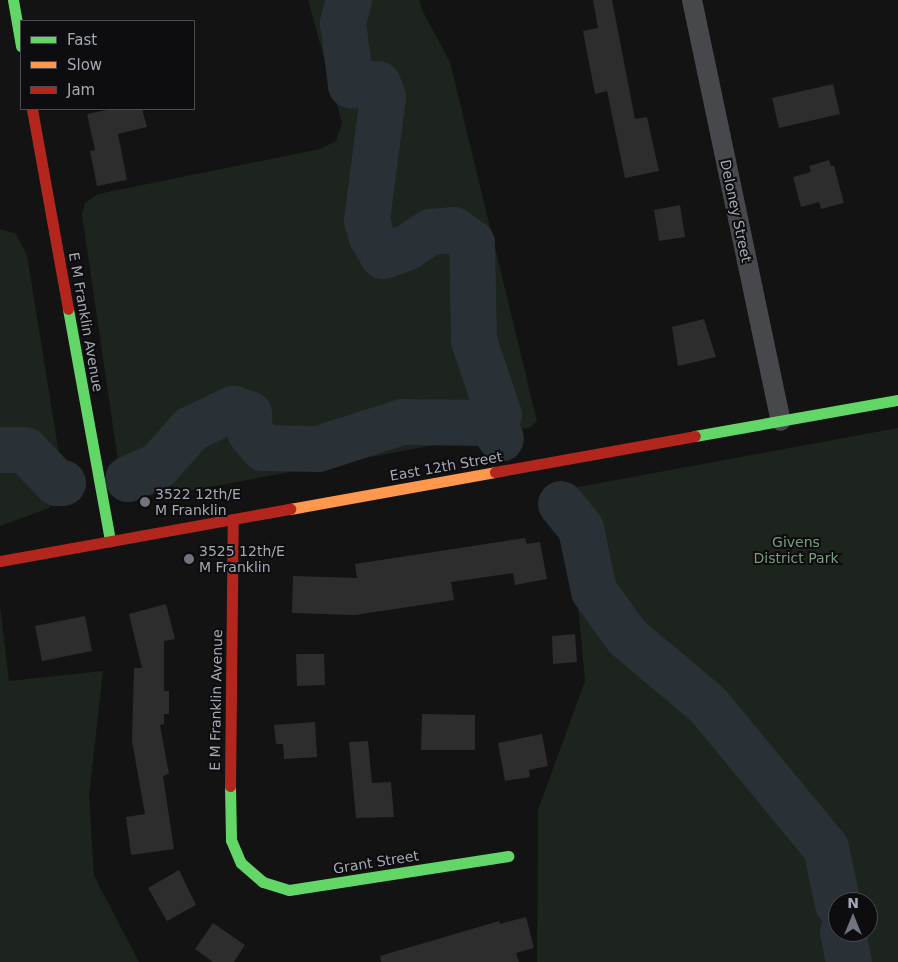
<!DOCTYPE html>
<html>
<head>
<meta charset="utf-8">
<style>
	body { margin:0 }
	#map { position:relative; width:898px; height:962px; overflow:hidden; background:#131313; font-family:"DejaVu Sans",sans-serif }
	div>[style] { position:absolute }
	.green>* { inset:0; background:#1d231d }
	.river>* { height:46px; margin:-23px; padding:0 23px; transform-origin:23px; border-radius:23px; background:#293036 }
	.building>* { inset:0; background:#2d2d2e }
	.street>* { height:20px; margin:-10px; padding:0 10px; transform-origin:10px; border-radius:10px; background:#47484c }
	.fast>* { height:11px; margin:-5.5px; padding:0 5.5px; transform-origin:5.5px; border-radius:5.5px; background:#63d668 }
	.slow>* { height:11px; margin:-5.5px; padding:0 5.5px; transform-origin:5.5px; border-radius:5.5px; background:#ff974d }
	.jam>* { height:11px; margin:-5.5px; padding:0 5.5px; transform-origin:5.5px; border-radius:5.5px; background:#b3261e }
	.dots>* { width:14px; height:14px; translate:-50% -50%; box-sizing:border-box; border:2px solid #0d0d0f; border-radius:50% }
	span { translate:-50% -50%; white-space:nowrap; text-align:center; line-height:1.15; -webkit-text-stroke:4px #0d0d0f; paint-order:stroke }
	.street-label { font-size:14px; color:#a4a9b4 }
	.poi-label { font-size:14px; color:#a4a9b4 }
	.left { translate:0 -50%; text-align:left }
	.park-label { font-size:14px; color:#7b9e7c }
	.legend { position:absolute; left:20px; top:20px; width:175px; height:90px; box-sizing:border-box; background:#0d0d0f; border:1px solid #494b51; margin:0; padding:6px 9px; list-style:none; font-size:15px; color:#a4a9b4 }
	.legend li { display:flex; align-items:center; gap:10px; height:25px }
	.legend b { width:25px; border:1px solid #494b51 }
	.north { position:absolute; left:828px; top:892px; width:50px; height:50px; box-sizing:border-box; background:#0d0d0f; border:1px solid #494b51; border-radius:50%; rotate:0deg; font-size:14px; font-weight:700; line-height:20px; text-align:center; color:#a4a9b4 }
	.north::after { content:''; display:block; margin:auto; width:18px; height:22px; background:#71747c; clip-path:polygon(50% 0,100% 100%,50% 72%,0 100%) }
</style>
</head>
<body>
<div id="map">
	<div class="green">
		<div style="clip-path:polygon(308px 0,420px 0,421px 8px,450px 62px,537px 421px,531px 427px,194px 490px,133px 498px,121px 481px,82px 215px,85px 203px,98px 194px,320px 149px,336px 141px,342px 123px)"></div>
		<div style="clip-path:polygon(0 229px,16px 234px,27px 255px,63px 479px,49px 508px,0 526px)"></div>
		<div style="clip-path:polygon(evenodd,898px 428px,898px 962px,537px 962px,538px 810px,585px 681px,567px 489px,898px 428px,838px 902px,868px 902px,868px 932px,838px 932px,838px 902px)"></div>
		<div style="clip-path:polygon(0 606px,9px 681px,103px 671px,89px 796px,94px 876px,139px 962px,0 962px)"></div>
	</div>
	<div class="river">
		<div style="left:349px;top:0;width:24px;rotate:105deg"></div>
		<div style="left:343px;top:23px;width:63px;rotate:82.6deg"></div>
		<div style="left:351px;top:85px;width:27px;rotate:-2deg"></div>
		<div style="left:378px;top:84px;width:14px;rotate:69deg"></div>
		<div style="left:383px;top:97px;width:125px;rotate:97.4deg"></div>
		<div style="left:367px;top:221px;width:17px;rotate:73deg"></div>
		<div style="left:372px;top:237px;width:22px;rotate:60deg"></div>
		<div style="left:383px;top:256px;width:24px;rotate:-19deg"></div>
		<div style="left:406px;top:248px;width:30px;rotate:-33deg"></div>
		<div style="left:431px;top:232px;width:23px;rotate:-5deg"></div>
		<div style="left:454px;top:230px;width:22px;rotate:36deg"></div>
		<div style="left:472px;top:243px;width:98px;rotate:88.8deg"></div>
		<div style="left:474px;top:341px;width:78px;rotate:71.3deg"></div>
		<div style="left:499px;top:415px;width:12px;rotate:138deg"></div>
		<div style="left:0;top:450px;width:25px"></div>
		<div style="left:25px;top:450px;width:46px;rotate:45.9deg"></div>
		<div style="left:57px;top:483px;width:6px"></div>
		<div style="left:128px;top:479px;width:34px;rotate:-24deg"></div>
		<div style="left:159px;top:465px;width:48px;rotate:-48.4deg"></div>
		<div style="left:191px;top:429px;width:47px;rotate:-25.5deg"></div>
		<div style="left:233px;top:409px;width:17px;rotate:17deg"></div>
		<div style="left:249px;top:414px;width:18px;rotate:87deg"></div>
		<div style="left:250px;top:432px;width:21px;rotate:51deg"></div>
		<div style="left:263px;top:448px;width:55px;rotate:1deg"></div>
		<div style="left:318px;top:449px;width:88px;rotate:-17.8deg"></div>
		<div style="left:402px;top:422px;width:88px;rotate:0.7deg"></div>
		<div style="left:490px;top:423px;width:19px;rotate:55deg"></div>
		<div style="left:561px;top:504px;width:32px;rotate:51deg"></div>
		<div style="left:581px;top:529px;width:63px;rotate:78.2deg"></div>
		<div style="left:594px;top:591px;width:57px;rotate:54.3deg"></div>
		<div style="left:627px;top:637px;width:106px;rotate:40deg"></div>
		<div style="left:708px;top:705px;width:185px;rotate:50.5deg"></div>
		<div style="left:826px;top:848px;width:58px;rotate:78.1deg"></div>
		<div style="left:843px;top:932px;width:31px;rotate:79deg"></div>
	</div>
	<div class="building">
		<div style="clip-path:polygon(593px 0,612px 0,635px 119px,647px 117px,659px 171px,625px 178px,607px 91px,595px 94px,583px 31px,598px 28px)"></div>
		<div style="clip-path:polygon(833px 84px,840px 114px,779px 128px,772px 98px)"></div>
		<div style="clip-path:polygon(112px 109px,142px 109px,147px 127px,118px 134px,127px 180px,97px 186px,90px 151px,95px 150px,87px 114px)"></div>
		<div style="clip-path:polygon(829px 160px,831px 166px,834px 166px,844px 203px,821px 209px,819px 202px,801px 207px,793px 177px,811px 172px,809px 166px)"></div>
		<div style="clip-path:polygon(680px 205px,685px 237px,659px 241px,654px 210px)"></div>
		<div style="clip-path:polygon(704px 319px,716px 357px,678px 366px,672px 327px)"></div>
		<div style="clip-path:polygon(525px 538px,527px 544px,540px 542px,547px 579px,515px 585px,513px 573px,451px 582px,454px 600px,355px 615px,292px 613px,293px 576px,357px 578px,355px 564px)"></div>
		<div style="clip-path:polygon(166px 604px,175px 639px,164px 641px,164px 691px,169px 691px,169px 714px,164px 714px,164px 724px,160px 725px,169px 774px,163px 776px,174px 849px,131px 855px,126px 817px,145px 814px,132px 741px,134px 668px,142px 668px,129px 614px)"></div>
		<div style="clip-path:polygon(85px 616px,92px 651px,42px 661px,35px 626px)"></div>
		<div style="clip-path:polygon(575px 634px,577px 662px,553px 664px,552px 636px)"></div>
		<div style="clip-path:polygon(296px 654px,324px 654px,325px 685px,297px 686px)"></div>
		<div style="clip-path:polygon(422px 714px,475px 715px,475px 750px,421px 750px)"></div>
		<div style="clip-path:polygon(315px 722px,317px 757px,284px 759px,283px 744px,276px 744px,274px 725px)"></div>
		<div style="clip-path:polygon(542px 734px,548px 766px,529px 770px,530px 777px,505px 781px,498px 743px)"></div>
		<div style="clip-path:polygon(368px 741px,372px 783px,391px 782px,394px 817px,356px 818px,349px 742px)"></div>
		<div style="clip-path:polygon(179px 870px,196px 905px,167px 921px,148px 888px)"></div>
		<div style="clip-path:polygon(526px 917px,534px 948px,516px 953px,519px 962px,381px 962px,380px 956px,499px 921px,500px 924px)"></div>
		<div style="clip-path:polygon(213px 923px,245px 945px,234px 962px,213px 962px,195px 949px)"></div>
	</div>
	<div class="street">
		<div style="left:692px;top:0;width:430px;rotate:78.1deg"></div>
	</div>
	<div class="fast">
		<div style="left:13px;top:0;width:47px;rotate:80.1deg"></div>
		<div style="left:68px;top:309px;width:236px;rotate:79.7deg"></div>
		<div style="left:695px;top:436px;width:206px;rotate:-10.1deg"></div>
		<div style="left:230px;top:786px;width:54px;rotate:88.9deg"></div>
		<div style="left:231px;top:840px;width:25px;rotate:67deg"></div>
		<div style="left:241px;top:863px;width:29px;rotate:41deg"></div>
		<div style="left:263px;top:882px;width:27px;rotate:17deg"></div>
		<div style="left:289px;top:890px;width:222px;rotate:-8.8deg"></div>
	</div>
	<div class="slow">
		<div style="left:290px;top:509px;width:208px;rotate:-10.2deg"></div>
	</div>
	<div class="jam">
		<div style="left:32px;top:109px;width:203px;rotate:79.8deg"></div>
		<div style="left:495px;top:472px;width:203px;rotate:-10.2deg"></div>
		<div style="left:0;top:561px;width:295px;rotate:-10.2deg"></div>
		<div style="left:230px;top:786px;width:267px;rotate:-89.4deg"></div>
	</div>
	<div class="dots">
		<div style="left:145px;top:502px;background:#71747c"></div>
		<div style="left:189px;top:559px;background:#71747c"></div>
	</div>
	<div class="street-label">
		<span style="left:736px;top:211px;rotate:78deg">Deloney Street</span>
		<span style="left:86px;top:322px;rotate:80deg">E M Franklin Avenue</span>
		<span style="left:446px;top:466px;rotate:-10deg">East 12th Street</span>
		<span style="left:216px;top:700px;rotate:-89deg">E M Franklin Avenue</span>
		<span style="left:376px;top:862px;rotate:-9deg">Grant Street</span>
	</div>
	<div class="poi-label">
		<span class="left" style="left:155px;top:502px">3522 12th/E<br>M Franklin</span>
		<span class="left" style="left:199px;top:559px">3525 12th/E<br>M Franklin</span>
	</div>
	<div class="park-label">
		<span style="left:796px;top:550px">Givens<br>District Park</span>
	</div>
	<ul class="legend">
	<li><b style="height:6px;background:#63d668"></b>Fast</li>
	<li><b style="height:6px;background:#ff974d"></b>Slow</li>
	<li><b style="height:6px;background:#b3261e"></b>Jam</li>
	</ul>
	<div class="north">N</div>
</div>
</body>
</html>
